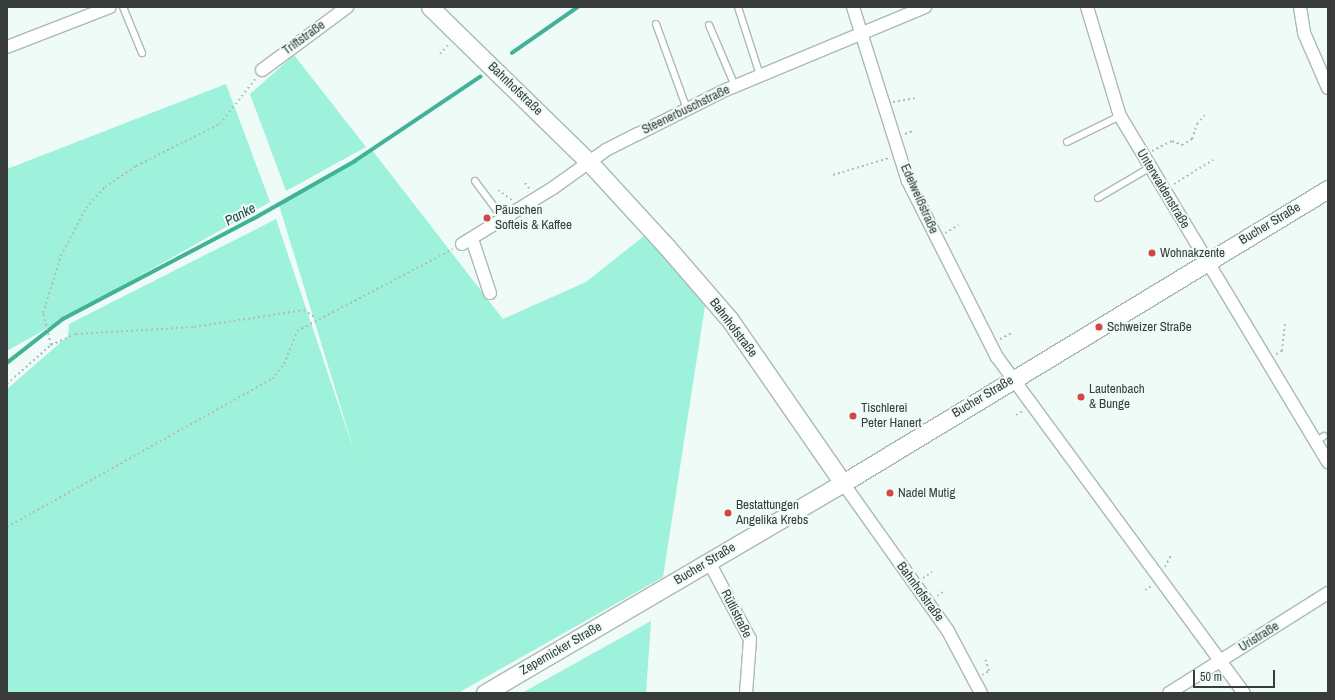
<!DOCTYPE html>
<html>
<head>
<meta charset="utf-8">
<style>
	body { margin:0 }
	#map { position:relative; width:1335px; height:700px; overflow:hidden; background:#eefbf7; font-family:"Archivo Narrow",sans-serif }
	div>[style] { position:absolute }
	.green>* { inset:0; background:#9ef1da }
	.stream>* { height:3.5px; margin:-1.75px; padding:0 1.75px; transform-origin:1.75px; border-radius:1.75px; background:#41b298 }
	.path>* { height:2px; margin-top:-1px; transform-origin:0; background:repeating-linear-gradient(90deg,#b2bdba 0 2px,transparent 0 5px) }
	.roads { filter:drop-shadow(1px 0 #adb9b5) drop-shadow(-1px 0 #adb9b5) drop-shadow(0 1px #adb9b5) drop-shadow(0 -1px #adb9b5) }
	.lane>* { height:6px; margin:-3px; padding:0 3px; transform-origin:3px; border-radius:3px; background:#fff }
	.street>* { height:12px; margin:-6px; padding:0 6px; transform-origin:6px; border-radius:6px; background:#fff }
	.secondary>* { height:17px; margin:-8.5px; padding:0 8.5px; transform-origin:8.5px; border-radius:8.5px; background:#fff }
	.dots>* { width:11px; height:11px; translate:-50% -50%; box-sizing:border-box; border:2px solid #eefbf7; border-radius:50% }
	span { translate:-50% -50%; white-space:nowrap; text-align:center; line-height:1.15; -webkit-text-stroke:4px #eefbf7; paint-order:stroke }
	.street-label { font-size:13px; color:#383d3c }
	.poi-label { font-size:13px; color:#383d3c }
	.left { translate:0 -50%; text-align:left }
	.water-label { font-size:14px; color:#1d4d41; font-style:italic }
	.frame { position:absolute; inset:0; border:8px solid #383d3c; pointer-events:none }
	.scale { position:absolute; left:1193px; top:670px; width:82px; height:18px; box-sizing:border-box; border:2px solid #383d3c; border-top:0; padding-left:5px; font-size:12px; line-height:14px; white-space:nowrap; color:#383d3c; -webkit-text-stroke:3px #eefbf7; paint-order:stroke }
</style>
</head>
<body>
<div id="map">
	<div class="green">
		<div style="clip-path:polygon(294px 55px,366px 147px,286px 191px,250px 94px)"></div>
		<div style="clip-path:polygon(226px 84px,270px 202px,7px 351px,7px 169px)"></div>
		<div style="clip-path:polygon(372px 150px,503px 319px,586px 282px,649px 232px,707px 293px,663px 577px,458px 693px,7px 693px,7px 389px,68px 336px,69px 324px,276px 219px,355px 454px,279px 205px)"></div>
		<div style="clip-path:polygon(651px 621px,646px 693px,522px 693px)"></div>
	</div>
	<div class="stream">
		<div style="left:512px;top:53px;width:80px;rotate:-34.9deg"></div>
		<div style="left:7px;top:363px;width:71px;rotate:-38.2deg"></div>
		<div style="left:63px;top:319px;width:215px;rotate:-27.8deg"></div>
		<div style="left:253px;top:219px;width:117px;rotate:-29.6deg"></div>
		<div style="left:355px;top:161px;width:151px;rotate:-33.9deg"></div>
	</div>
	<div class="path">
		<div style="left:1014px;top:7px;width:4px;rotate:34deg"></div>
		<div style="left:440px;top:54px;width:13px;rotate:-48deg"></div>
		<div style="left:893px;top:102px;width:22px;rotate:-10deg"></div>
		<div style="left:905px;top:134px;width:9px;rotate:-21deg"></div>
		<div style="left:1152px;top:151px;width:22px;rotate:-27deg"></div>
		<div style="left:1172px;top:141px;width:11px;rotate:22deg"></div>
		<div style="left:1182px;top:145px;width:12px;rotate:-31deg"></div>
		<div style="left:1192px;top:139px;width:16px;rotate:-72deg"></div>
		<div style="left:1197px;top:124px;width:13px;rotate:-48deg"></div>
		<div style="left:833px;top:175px;width:59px;rotate:-16.9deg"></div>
		<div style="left:525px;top:183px;width:9px;rotate:49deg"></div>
		<div style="left:1174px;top:184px;width:46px;rotate:-31.6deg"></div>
		<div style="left:498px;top:190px;width:17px;rotate:36deg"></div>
		<div style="left:945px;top:233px;width:16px;rotate:-30deg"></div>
		<div style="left:1000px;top:339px;width:13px;rotate:-27deg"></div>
		<div style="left:51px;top:345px;width:33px;rotate:-104deg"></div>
		<div style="left:43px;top:313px;width:60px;rotate:-72.5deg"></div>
		<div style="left:61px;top:256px;width:54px;rotate:-62.5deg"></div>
		<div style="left:86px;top:208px;width:28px;rotate:-48deg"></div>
		<div style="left:105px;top:187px;width:37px;rotate:-34deg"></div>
		<div style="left:136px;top:166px;width:94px;rotate:-26.6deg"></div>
		<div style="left:220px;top:124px;width:57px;rotate:-52.1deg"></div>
		<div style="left:1276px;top:354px;width:7px;rotate:-27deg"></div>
		<div style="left:1282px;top:351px;width:27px;rotate:-84deg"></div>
		<div style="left:7px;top:384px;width:59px;rotate:-41.6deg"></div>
		<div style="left:51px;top:345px;width:27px;rotate:-24deg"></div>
		<div style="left:76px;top:334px;width:118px;rotate:-3.4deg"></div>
		<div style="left:194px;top:327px;width:111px;rotate:-8.8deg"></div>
		<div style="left:304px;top:310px;width:14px;rotate:34deg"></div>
		<div style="left:1016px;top:415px;width:8px;rotate:-30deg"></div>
		<div style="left:7px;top:527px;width:304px;rotate:-29.2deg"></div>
		<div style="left:272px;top:379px;width:19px;rotate:-51deg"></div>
		<div style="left:284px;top:364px;width:35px;rotate:-68deg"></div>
		<div style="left:297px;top:331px;width:176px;rotate:-27.7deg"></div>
		<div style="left:1165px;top:567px;width:13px;rotate:-63deg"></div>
		<div style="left:923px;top:578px;width:11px;rotate:-34deg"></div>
		<div style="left:1145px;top:590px;width:7px;rotate:-34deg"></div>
		<div style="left:937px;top:596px;width:10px;rotate:-37deg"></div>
		<div style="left:982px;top:675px;width:8px;rotate:-30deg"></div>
		<div style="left:989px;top:671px;width:14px;rotate:-107deg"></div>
	</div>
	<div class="roads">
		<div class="lane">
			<div style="left:123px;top:7px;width:50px;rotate:67.6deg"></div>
			<div style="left:738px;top:7px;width:71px;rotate:72.1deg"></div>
			<div style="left:656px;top:24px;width:90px;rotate:70deg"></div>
			<div style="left:709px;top:25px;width:66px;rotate:66.9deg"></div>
			<div style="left:1067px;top:142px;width:59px;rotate:-26.1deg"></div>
			<div style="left:475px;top:181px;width:49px;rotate:53.4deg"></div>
			<div style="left:1098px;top:198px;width:59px;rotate:-30.5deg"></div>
			<div style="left:1316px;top:442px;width:10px;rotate:-37deg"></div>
		</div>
		<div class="street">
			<div style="left:853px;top:7px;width:182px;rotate:72.5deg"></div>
			<div style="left:908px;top:181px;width:197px;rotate:63.2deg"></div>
			<div style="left:997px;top:357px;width:417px;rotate:53.7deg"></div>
			<div style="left:1087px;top:7px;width:114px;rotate:73.2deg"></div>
			<div style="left:1120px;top:116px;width:404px;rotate:59deg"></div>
			<div style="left:1300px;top:7px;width:26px;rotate:81deg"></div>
			<div style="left:1304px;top:33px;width:60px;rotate:66.4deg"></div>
			<div style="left:7px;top:47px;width:110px;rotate:-21.2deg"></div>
			<div style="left:262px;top:70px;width:106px;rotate:-36.5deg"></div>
			<div style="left:472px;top:239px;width:57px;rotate:71.6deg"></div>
			<div style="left:462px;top:244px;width:107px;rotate:-31.6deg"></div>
			<div style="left:553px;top:188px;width:65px;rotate:-35.6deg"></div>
			<div style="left:606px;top:150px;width:36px;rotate:-27deg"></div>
			<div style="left:638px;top:134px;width:93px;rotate:-26.8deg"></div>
			<div style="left:721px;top:92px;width:221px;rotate:-22.6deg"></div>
			<div style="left:843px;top:483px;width:181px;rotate:54.6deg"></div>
			<div style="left:948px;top:631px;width:70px;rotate:62deg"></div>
			<div style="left:709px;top:562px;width:87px;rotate:62deg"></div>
			<div style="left:750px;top:639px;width:54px;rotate:94.2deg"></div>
			<div style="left:1169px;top:693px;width:188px;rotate:-32.2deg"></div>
		</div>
		<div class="secondary">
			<div style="left:430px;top:7px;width:222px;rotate:44.3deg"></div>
			<div style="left:589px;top:162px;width:115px;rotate:47.5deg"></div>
			<div style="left:667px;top:247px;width:96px;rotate:49.2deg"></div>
			<div style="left:730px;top:320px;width:198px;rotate:55.3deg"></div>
			<div style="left:485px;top:693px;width:415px;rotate:-30.4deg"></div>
			<div style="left:843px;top:483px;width:567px;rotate:-31.22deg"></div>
		</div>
	</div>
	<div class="dots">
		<div style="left:487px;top:218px;background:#d44544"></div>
		<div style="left:1152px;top:253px;background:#d44544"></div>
		<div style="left:1099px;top:327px;background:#d44544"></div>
		<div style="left:1081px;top:397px;background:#d44544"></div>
		<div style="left:853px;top:416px;background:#d44544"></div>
		<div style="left:890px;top:493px;background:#d44544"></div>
		<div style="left:728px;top:513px;background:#d44544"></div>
	</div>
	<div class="street-label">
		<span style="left:304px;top:38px;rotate:-36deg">Triftstraße</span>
		<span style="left:515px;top:89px;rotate:44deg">Bahnhofstraße</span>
		<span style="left:686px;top:110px;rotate:-26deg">Steenerbuschstraße</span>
		<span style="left:1163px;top:189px;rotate:59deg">Unterwaldenstraße</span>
		<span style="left:919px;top:199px;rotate:66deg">Edelweißstraße</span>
		<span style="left:1270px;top:224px;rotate:-31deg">Bucher Straße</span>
		<span style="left:733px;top:328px;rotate:53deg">Bahnhofstraße</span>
		<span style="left:983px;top:397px;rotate:-31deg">Bucher Straße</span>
		<span style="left:705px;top:564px;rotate:-31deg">Bucher Straße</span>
		<span style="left:920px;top:592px;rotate:54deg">Bahnhofstraße</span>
		<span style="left:736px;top:614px;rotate:63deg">Rütlistraße</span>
		<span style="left:1259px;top:637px;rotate:-32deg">Uristraße</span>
		<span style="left:561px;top:649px;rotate:-30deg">Zepernicker Straße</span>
	</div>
	<div class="poi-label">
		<span class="left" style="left:495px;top:218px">Päuschen<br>Softeis &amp; Kaffee</span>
		<span class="left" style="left:1160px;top:253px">Wohnakzente</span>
		<span class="left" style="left:1107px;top:327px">Schweizer Straße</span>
		<span class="left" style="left:1089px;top:397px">Lautenbach<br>&amp; Bunge</span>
		<span class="left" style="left:861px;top:416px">Tischlerei<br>Peter Hanert</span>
		<span class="left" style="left:898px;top:493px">Nadel Mutig</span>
		<span class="left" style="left:736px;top:513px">Bestattungen<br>Angelika Krebs</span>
	</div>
	<div class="water-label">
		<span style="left:240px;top:214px;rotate:-28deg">Panke</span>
	</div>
	<div class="frame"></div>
	<div class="scale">50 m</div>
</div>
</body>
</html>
